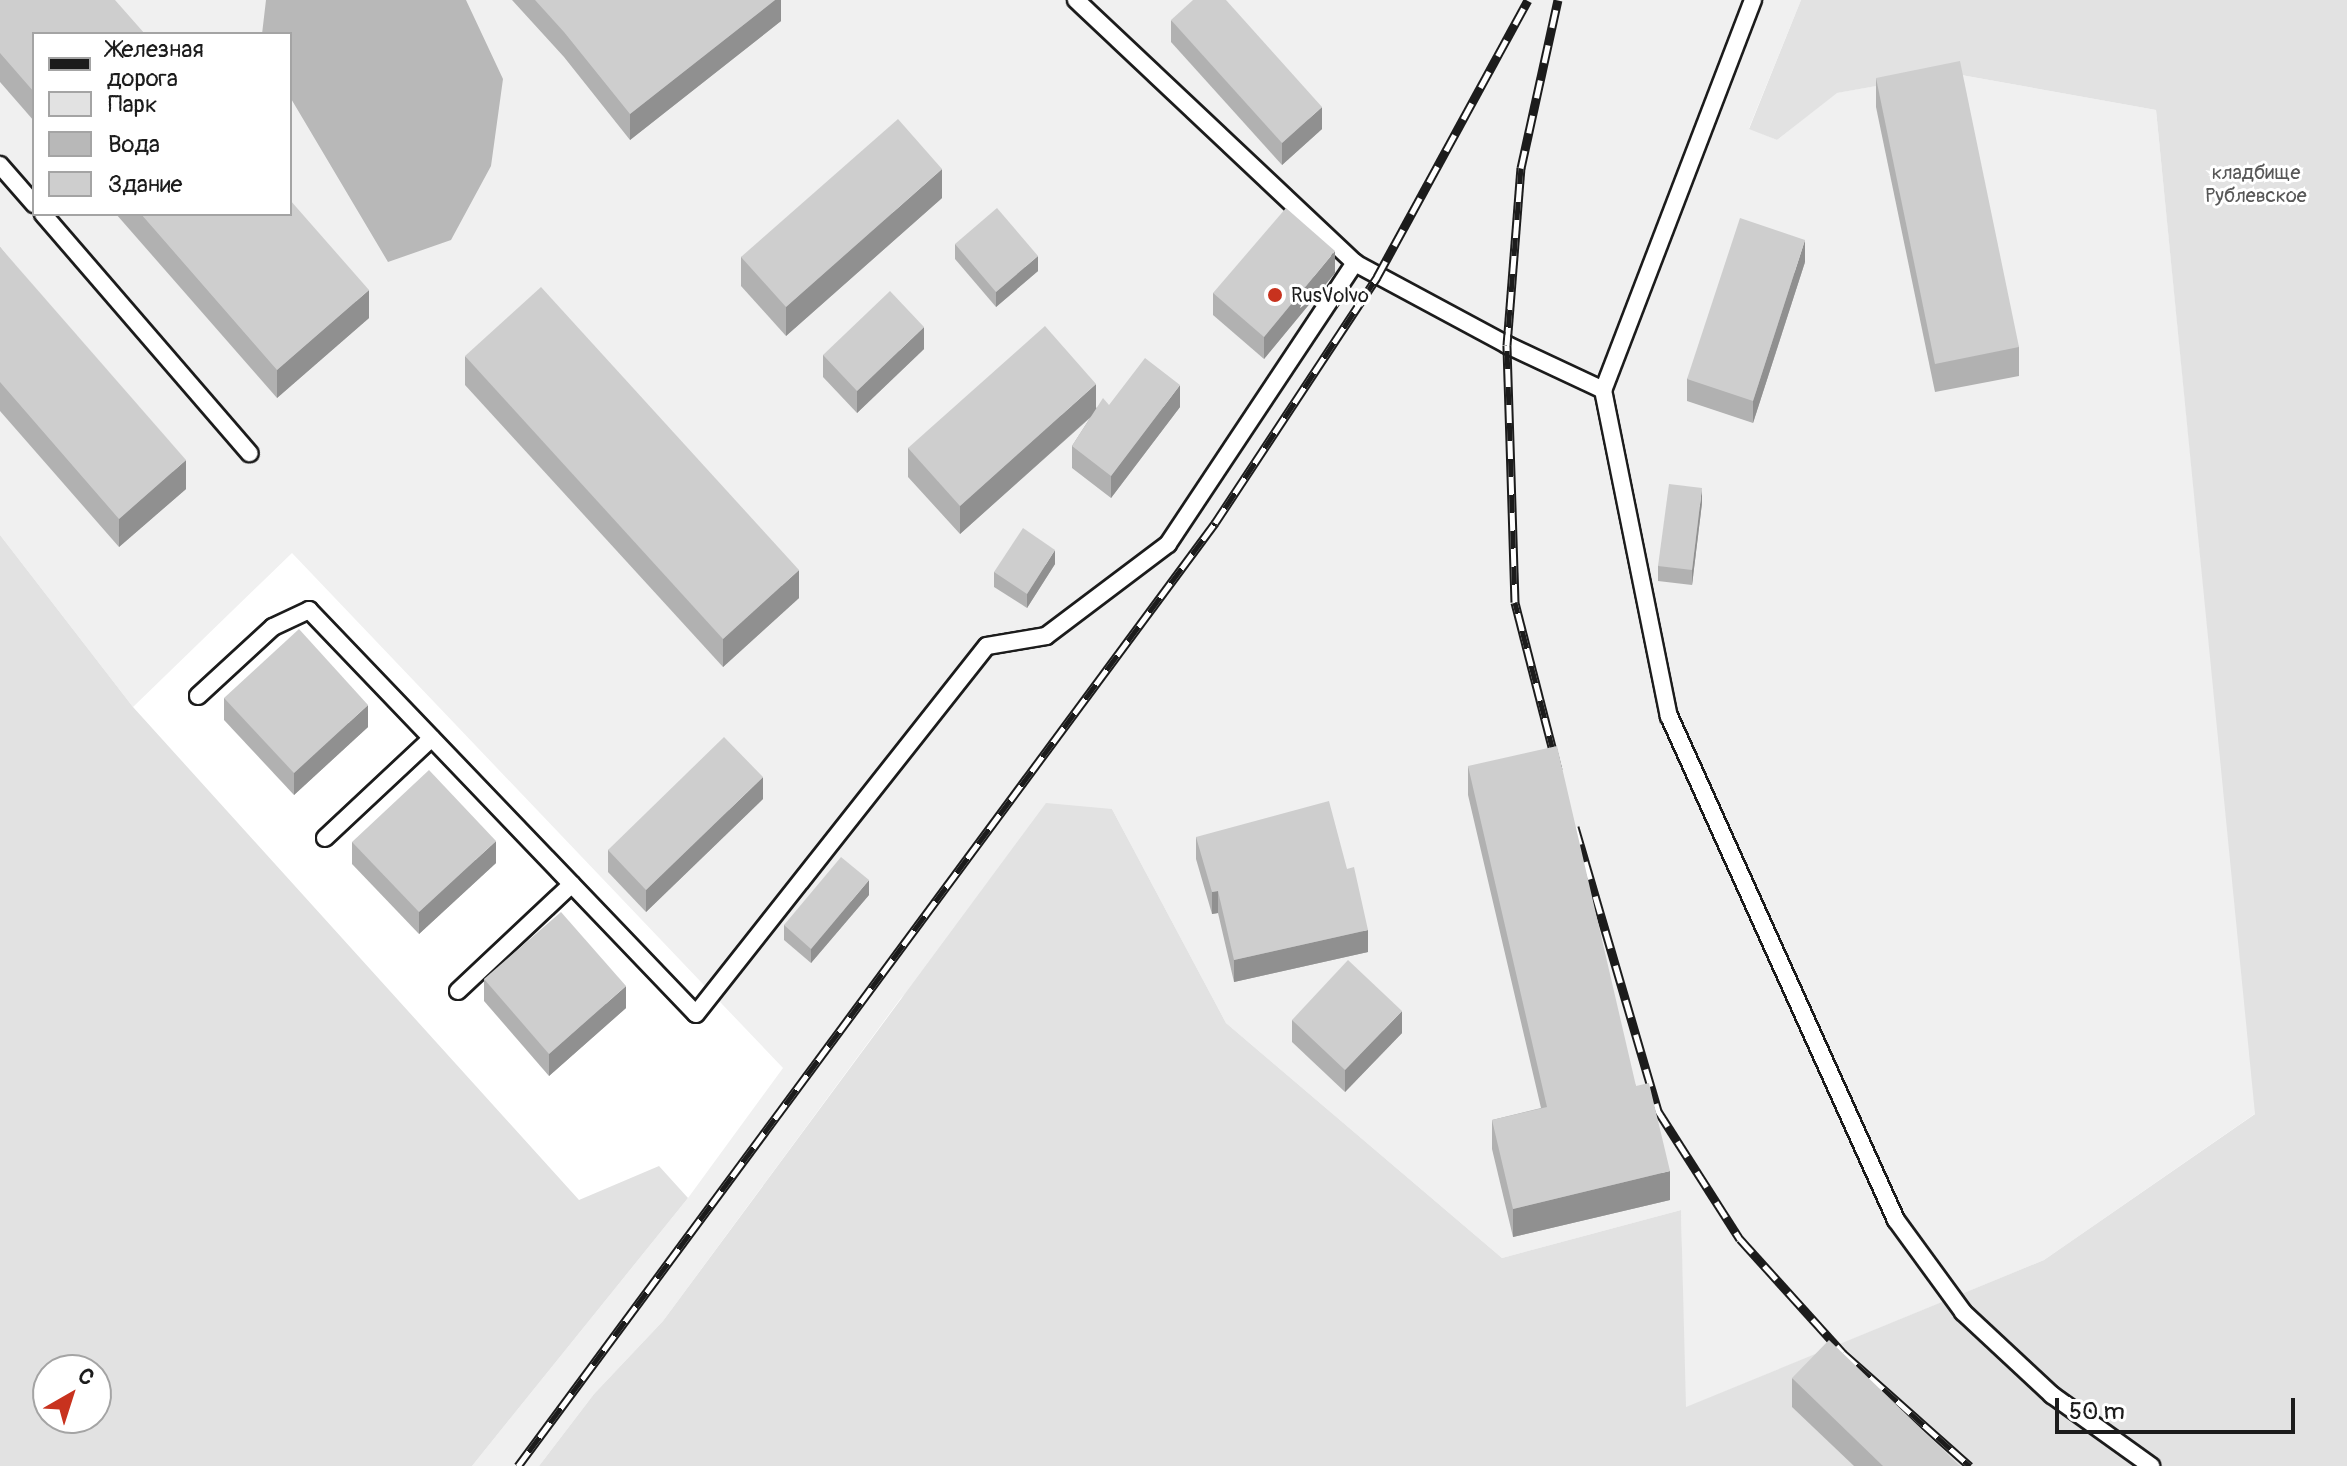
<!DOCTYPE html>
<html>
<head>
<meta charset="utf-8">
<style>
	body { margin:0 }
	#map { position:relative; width:2347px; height:1466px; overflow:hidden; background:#fff; font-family:Pangolin,sans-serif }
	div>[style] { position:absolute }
	.built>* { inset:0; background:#f0f0f0 }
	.green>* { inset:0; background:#e2e2e2 }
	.water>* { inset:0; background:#b8b8b8 }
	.roads { filter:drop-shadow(2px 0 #1c1c1c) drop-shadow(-2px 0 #1c1c1c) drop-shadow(0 2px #1c1c1c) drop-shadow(0 -2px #1c1c1c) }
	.lane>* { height:16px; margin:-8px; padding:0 8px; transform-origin:8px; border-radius:8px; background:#fff }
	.rail>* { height:9px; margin-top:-4.5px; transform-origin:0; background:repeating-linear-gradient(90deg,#fff 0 18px,#1c1c1c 0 36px); box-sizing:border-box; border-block:2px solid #1c1c1c }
	.wall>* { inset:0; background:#b1b1b1 }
	.shaded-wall>* { inset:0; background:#909090 }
	.building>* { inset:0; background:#cecece }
	.dots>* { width:22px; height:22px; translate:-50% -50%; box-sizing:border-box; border:4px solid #fff; border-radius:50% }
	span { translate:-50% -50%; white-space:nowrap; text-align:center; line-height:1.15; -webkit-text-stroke:6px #fff; paint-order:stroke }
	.park-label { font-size:20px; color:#575757 }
	.poi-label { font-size:20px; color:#1c1c1c }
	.left { translate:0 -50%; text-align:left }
	.legend { position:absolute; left:32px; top:32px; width:260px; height:184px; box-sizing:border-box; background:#fff; border:2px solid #a4a4a4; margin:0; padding:10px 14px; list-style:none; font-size:24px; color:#1c1c1c }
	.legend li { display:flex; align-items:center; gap:16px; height:40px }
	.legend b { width:40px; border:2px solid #a4a4a4 }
	.north { position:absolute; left:32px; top:1354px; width:80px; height:80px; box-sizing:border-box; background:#fff; border:2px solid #a4a4a4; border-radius:50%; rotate:39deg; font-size:22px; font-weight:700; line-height:32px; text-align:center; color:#1c1c1c }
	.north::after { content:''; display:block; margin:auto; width:28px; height:36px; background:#c8321e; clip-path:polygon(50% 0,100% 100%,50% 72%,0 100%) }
	.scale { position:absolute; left:2055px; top:1398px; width:240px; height:36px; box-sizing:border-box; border:4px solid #1c1c1c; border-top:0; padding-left:10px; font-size:24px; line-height:28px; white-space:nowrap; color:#1c1c1c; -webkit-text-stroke:6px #fff; paint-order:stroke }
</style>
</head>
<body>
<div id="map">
	<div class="built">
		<div style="clip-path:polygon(evenodd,0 0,1801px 0,1749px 128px,1777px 140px,1836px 93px,1950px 73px,2156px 110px,2256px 1113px,2044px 1260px,1685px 1408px,1681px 1210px,1502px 1258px,1226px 1023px,1112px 809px,901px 998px,663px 1321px,594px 1394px,539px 1466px,472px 1466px,688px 1198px,783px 1068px,292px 553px,133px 707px,0 535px,0 0,34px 34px,290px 34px,290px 214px,34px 214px,34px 34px)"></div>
	</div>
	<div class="green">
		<div style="clip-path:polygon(1801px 0,2347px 0,2347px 1466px,539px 1466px,594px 1394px,663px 1321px,1046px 803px,1112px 809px,1226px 1023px,1502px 1258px,1681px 1210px,1686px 1407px,2044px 1260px,2255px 1114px,2156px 110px,1950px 73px,1837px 93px,1777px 140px,1749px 129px)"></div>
		<div style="clip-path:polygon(evenodd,0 535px,133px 707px,579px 1200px,659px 1166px,688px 1198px,472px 1466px,0 1466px,0 535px,48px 1370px,96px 1370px,96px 1418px,48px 1418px,48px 1370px)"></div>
	</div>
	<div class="water">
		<div style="clip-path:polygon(266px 0,466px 0,503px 79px,491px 166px,451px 240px,388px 262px,290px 97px,290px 34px,262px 34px)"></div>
	</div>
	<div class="roads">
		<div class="lane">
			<div style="left:1076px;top:0;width:383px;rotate:43.3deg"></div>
			<div style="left:1355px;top:263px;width:173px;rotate:28.3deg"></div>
			<div style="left:1507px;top:345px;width:106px;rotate:25.1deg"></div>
			<div style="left:1753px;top:0;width:418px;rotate:111deg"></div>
			<div style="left:1603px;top:390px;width:333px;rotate:78.6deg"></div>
			<div style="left:1669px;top:716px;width:553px;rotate:65.75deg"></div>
			<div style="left:1896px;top:1220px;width:114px;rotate:53.9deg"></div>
			<div style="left:1963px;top:1312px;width:122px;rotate:43deg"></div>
			<div style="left:2052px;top:1395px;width:122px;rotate:35.6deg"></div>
			<div style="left:0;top:165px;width:52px;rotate:48.9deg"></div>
			<div style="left:43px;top:214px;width:316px;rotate:49.2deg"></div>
			<div style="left:198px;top:696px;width:102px;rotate:-42.6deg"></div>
			<div style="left:273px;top:627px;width:40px;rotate:-25deg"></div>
			<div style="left:309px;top:610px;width:559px;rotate:46.23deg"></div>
			<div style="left:696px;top:1014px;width:469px;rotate:-51.7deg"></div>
			<div style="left:987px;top:646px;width:60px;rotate:-9.6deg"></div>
			<div style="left:1046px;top:636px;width:153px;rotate:-37deg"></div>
			<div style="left:1168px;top:544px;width:338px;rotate:-56.4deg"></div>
			<div style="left:325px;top:838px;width:146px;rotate:-43.1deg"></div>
			<div style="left:458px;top:991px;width:156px;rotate:-43.2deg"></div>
		</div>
	</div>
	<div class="rail">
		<div style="left:1558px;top:770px;width:173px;rotate:-104.4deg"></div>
		<div style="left:1515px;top:602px;width:257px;rotate:-91.8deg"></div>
		<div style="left:1507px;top:345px;width:178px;rotate:-85.5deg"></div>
		<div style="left:1521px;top:168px;width:172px;rotate:-77.6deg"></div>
		<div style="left:1575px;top:827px;width:296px;rotate:73.7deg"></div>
		<div style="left:1658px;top:1111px;width:152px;rotate:57.4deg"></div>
		<div style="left:1740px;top:1239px;width:154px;rotate:47.9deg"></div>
		<div style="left:1843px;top:1353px;width:170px;rotate:41.7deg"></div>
		<div style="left:518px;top:1466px;width:1173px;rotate:-53.53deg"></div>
		<div style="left:1215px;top:523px;width:295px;rotate:-56.6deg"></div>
		<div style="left:1377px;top:277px;width:315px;rotate:-61.4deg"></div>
	</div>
	<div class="wall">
		<div style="clip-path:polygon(0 0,34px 34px,34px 121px,0 82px)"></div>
		<div style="clip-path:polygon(512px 0,781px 0,781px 21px,630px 140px,564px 57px)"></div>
		<div style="clip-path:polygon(1171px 20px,1322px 129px,1282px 165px,1171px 42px)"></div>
		<div style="clip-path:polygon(1876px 78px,2019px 347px,2019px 376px,1935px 392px,1876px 107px)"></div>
		<div style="clip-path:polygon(942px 198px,786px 336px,741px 286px,741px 257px)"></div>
		<div style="clip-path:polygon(116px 214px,290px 214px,369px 318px,277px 398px)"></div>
		<div style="clip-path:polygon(955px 244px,1038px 271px,996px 307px,955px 259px)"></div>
		<div style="clip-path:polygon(0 247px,186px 489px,119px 547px,0 411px)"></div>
		<div style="clip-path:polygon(1805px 262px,1753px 423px,1687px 401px,1687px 379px)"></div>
		<div style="clip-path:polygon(1335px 273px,1264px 359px,1213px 315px,1213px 293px)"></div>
		<div style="clip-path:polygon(924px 349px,857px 413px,823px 377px,823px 355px)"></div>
		<div style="clip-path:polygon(465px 356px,799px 598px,723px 667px,465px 385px)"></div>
		<div style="clip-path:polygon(1109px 405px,1180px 407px,1111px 498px,1072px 468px,1072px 446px,1090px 418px,960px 534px,908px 477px,908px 448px)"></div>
		<div style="clip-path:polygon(1702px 503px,1692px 585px,1658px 581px,1658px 566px)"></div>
		<div style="clip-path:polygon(1055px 564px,1027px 608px,994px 587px,994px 572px)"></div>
		<div style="clip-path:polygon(224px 698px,368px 727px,294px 795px,224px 720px)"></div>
		<div style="clip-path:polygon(1468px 766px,1636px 1086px,1670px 1200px,1513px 1237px,1492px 1149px,1492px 1120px,1541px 1108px,1468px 795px)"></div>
		<div style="clip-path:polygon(763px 799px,646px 912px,608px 872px,608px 850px)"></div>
		<div style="clip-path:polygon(1196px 837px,1347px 869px,1368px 952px,1234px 982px,1218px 913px,1212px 914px,1196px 859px)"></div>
		<div style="clip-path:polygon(352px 842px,496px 863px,419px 934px,352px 864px)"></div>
		<div style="clip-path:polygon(869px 895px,811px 963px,784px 940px,784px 925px)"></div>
		<div style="clip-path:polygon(484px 979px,626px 1008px,549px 1076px,484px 1001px)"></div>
		<div style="clip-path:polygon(1292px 1020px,1402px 1033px,1345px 1092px,1292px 1042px)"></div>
		<div style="clip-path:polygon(1792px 1378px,1960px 1466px,1854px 1466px,1792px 1407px)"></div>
	</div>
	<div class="shaded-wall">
		<div style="clip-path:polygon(775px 0,781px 0,781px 21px,630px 140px,630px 114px)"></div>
		<div style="clip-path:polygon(1322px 107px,1322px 129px,1282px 165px,1282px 143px)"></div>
		<div style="clip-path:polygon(942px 169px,942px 198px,786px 336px,786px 307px)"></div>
		<div style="clip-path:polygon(1805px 240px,1805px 262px,1753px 423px,1753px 401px)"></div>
		<div style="clip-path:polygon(1335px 251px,1335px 273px,1264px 359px,1264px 337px)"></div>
		<div style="clip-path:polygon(1038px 256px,1038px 271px,996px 307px,996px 292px)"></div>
		<div style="clip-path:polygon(369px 290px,369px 318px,277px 398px,277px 370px)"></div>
		<div style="clip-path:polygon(924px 327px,924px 349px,857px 413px,857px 391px)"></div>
		<div style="clip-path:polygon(1096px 384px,1096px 412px,960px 534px,960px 506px)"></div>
		<div style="clip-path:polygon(1180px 385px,1180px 407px,1111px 498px,1111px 476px)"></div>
		<div style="clip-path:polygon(186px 460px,186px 489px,119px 547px,119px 519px)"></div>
		<div style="clip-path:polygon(1702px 488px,1702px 503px,1692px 585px,1692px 570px)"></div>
		<div style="clip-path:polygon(1055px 550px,1055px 564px,1027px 608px,1027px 594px)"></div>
		<div style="clip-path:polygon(799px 570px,799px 598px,723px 667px,723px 639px)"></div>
		<div style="clip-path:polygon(368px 705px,368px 727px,294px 795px,294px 773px)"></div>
		<div style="clip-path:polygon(763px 777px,763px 799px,646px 912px,646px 890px)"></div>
		<div style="clip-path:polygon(496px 841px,496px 863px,419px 934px,419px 912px)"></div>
		<div style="clip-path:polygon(869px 880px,869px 895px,811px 963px,811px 949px)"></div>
		<div style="clip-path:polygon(1218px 891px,1218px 913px,1212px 914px,1212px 892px)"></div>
		<div style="clip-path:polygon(1368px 930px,1368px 952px,1234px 982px,1234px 960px)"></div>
		<div style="clip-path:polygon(626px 986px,626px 1008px,549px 1076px,549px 1054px)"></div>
		<div style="clip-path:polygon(1402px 1011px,1402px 1033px,1345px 1092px,1345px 1070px)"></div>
		<div style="clip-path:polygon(1670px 1171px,1670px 1200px,1513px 1237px,1513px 1209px)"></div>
	</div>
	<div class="building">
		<div style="clip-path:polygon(0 0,115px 0,145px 34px,34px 34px,34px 92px,0 53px)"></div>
		<div style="clip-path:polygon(535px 0,775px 0,630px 114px,564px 32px)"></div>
		<div style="clip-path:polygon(1193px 0,1226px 0,1322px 107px,1282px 143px,1171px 20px)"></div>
		<div style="clip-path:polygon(1960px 61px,2019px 347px,1935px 364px,1876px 78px)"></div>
		<div style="clip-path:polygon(898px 119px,942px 169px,786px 307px,741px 257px)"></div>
		<div style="clip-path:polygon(290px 200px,369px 290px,277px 370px,141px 214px,290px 214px)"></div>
		<div style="clip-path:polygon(997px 208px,1038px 256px,996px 292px,955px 244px)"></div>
		<div style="clip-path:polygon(1286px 208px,1335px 251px,1264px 337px,1213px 293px)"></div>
		<div style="clip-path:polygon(1740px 218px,1805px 240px,1753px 401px,1687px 379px)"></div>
		<div style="clip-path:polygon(0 247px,186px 460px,119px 519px,0 382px)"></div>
		<div style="clip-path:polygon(541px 287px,799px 570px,723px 639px,465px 356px)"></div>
		<div style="clip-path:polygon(890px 291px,924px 327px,857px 391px,823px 355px)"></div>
		<div style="clip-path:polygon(1045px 326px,1096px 384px,960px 506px,908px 448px)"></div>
		<div style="clip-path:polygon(1145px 358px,1180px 385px,1111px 476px,1072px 446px,1103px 398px,1109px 405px)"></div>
		<div style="clip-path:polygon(1669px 484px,1702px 488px,1692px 570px,1658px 566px)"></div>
		<div style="clip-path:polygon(1023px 528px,1055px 550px,1027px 594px,994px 572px)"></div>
		<div style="clip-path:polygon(299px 629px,368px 705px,294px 773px,224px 698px)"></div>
		<div style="clip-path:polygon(724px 737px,763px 777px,646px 890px,608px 850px)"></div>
		<div style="clip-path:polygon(1557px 746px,1636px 1086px,1649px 1083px,1670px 1171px,1513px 1209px,1492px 1120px,1547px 1107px,1468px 766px)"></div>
		<div style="clip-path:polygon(429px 770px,496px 841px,419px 912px,352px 842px)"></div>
		<div style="clip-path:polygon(1329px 801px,1347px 869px,1354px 867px,1368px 930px,1234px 960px,1218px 891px,1212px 892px,1196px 837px)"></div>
		<div style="clip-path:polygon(841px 857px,869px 880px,811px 949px,784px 925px)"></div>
		<div style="clip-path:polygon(561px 912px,626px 986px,549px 1054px,484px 979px)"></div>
		<div style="clip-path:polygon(1348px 960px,1402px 1011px,1345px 1070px,1292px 1020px)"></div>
		<div style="clip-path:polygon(1829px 1340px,1960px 1466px,1883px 1466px,1792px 1378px)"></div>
	</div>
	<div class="dots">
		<div style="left:1275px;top:295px;background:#c8321e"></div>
	</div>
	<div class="park-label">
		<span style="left:2256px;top:184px">кладбище<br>Рублевское</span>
	</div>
	<div class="poi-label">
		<span class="left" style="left:1291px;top:295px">RusVolvo</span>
	</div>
	<ul class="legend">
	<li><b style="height:10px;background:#1c1c1c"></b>Железная дорога</li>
	<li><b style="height:22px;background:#e2e2e2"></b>Парк</li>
	<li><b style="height:22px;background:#b8b8b8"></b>Вода</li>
	<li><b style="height:22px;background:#cecece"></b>Здание</li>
	</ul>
	<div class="north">С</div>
	<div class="scale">50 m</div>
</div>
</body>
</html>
